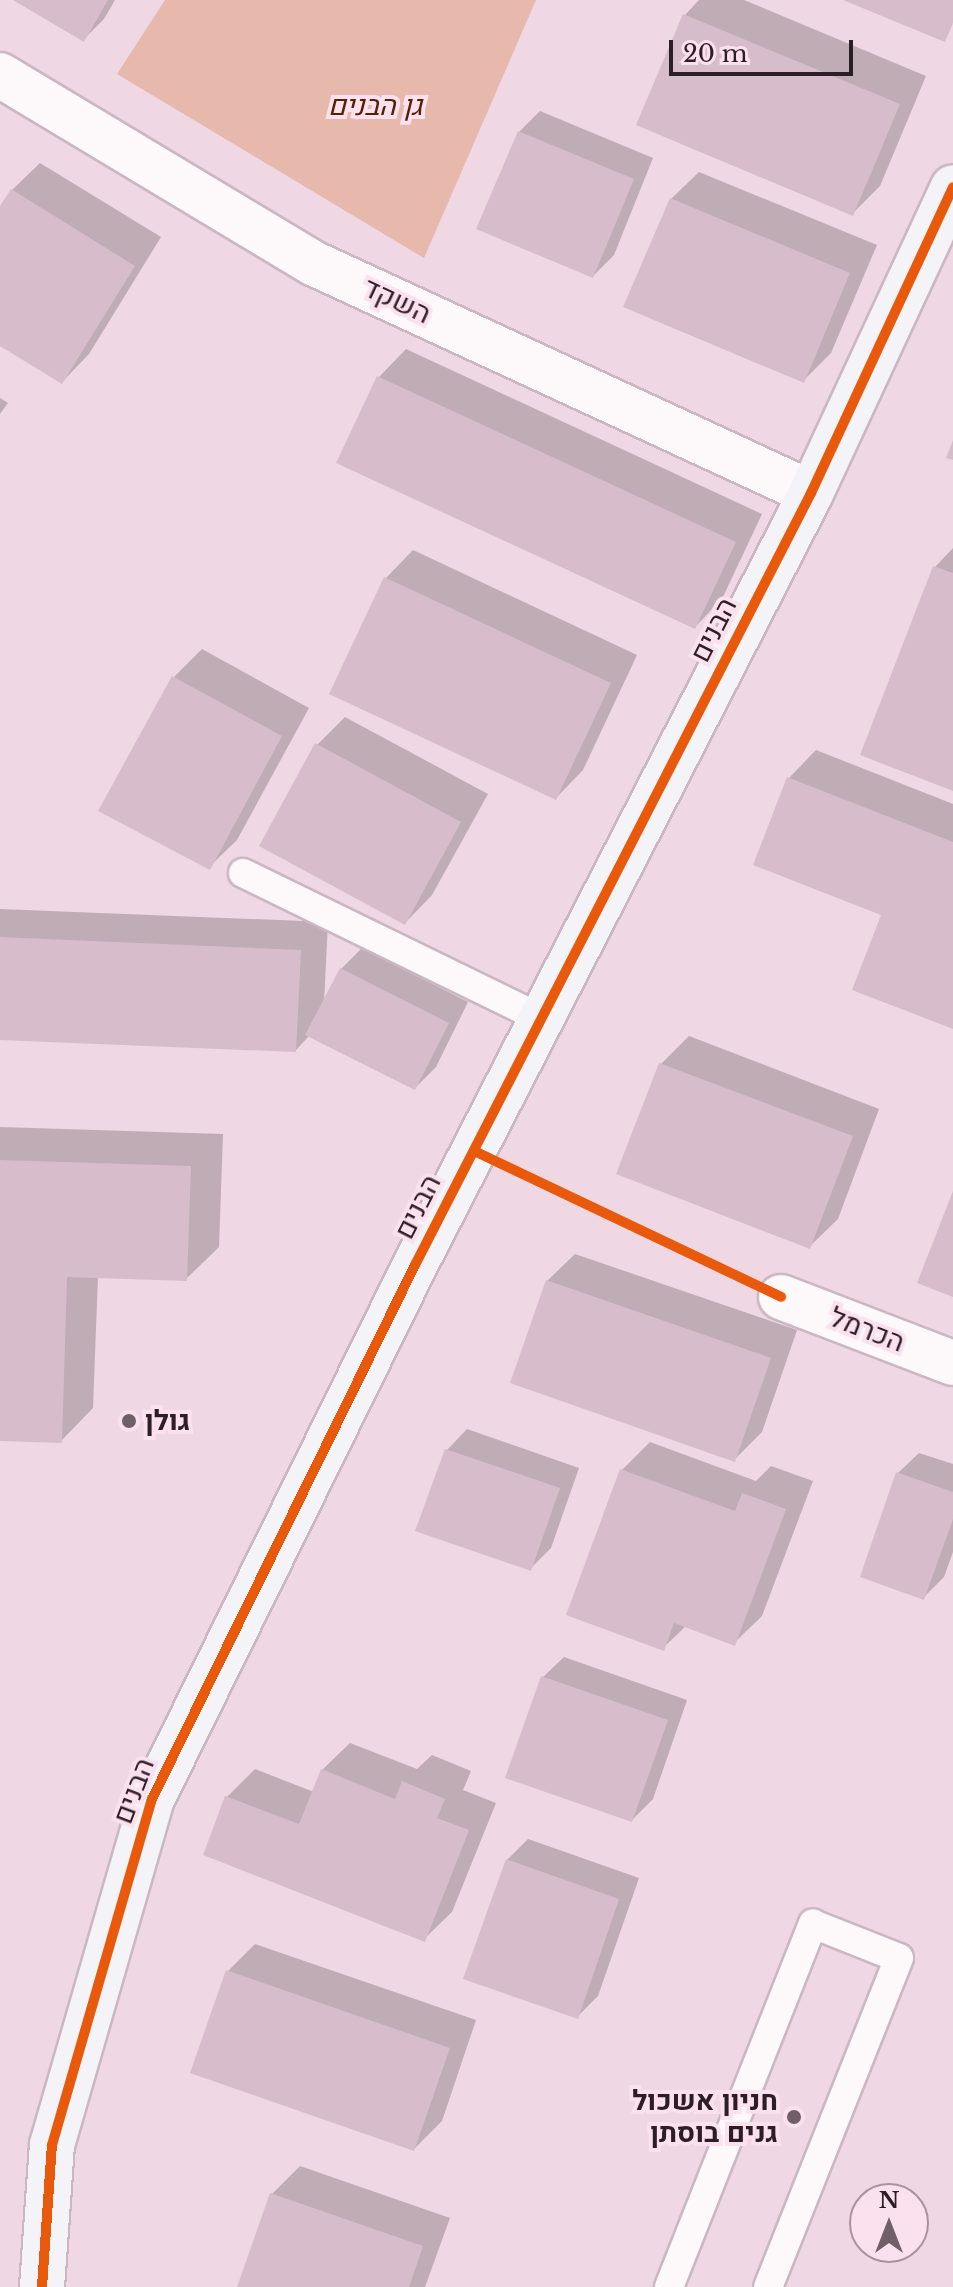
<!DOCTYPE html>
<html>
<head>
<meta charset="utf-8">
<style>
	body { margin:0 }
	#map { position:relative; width:953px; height:2287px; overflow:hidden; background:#efd7e3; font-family:"Libre Baskerville",Heebo,serif }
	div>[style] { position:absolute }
	.green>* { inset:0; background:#e7b8ac }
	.shadow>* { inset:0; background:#0003 }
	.building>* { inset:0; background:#d7bdcc }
	.roads { filter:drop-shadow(2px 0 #cab7c1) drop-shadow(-2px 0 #cab7c1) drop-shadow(0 2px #cab7c1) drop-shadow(0 -2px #cab7c1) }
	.lane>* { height:28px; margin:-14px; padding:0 14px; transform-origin:14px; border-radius:14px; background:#fdf9fb }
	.street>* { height:44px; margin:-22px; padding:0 22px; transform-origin:22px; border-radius:22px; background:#fdf9fb }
	.secondary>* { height:44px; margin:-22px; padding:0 22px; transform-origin:22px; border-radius:22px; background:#f4f3f7 }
	.cycleway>* { height:10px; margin:-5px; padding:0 5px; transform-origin:5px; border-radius:5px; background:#e8590c }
	.dots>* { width:22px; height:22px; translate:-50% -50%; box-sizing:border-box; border:4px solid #fbe0ee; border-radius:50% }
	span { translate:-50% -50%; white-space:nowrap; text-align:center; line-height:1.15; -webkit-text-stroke:8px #fbe0ee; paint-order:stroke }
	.park-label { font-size:28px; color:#552003; font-style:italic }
	.street-label { font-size:28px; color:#2d1e26 }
	.poi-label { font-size:28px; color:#2d1e26; font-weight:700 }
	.left { translate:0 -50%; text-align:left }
	.right { translate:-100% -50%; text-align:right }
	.north { position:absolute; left:849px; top:2183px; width:80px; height:80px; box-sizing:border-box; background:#fbe0ee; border:2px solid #a9929e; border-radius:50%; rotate:0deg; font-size:22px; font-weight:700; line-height:32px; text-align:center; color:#2d1e26 }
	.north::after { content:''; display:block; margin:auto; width:28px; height:36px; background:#715f68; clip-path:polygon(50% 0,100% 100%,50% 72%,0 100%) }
	.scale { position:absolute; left:669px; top:40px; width:184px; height:36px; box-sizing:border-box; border:4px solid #2d1e26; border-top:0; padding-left:10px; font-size:24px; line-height:28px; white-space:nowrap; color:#2d1e26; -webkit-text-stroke:6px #fbe0ee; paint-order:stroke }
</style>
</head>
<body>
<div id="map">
	<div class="green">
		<div style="clip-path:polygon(165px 0,536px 0,424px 258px,117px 74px)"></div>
	</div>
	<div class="shadow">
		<div style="clip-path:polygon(17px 0,115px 0,104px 19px,83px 40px)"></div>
		<div style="clip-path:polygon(699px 0,744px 0,926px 76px,880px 186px,853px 213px,685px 15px)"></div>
		<div style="clip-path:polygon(540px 111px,653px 158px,614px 255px,593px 276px,519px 132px)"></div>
		<div style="clip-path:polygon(40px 163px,161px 237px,89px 354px,62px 382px,0 344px,0 210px,12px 190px)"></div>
		<div style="clip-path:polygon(699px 172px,877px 245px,831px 353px,803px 381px,671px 199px)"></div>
		<div style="clip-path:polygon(406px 349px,762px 514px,722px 599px,695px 627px,379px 377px)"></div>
		<div style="clip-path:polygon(0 398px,8px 403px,0 414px)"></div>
		<div style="clip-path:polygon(953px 548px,953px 788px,935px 567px)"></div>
		<div style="clip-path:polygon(413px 550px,637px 655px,583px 770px,556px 798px,386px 578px)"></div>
		<div style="clip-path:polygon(202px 649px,309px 708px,237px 840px,209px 867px,174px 677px)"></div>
		<div style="clip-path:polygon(345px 717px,488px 794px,432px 895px,405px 923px,317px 745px)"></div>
		<div style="clip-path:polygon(816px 750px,953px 804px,953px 1027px,883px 914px,789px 778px)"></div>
		<div style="clip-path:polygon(0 909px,328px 922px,324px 1003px,341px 969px,362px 948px,468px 1002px,436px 1067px,415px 1088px,310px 1035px,296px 1050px,0 1038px)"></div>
		<div style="clip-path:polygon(689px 1036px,879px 1109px,838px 1219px,810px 1246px,661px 1064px)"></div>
		<div style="clip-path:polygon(0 1127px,223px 1134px,219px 1247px,186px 1279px,98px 1276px,93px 1408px,61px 1441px,0 1439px)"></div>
		<div style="clip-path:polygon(575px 1254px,797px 1330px,762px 1432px,734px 1460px,547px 1281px)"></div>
		<div style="clip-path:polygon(467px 1429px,579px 1468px,551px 1548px,530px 1569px,447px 1450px)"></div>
		<div style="clip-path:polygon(650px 1442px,756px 1481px,771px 1466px,813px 1481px,762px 1616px,734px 1643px,686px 1626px,663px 1648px,622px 1470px)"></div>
		<div style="clip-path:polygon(919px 1453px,953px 1464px,953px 1552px,944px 1577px,924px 1597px,898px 1473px)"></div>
		<div style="clip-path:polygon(564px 1657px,687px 1700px,653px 1799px,632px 1820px,543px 1677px)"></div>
		<div style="clip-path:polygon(350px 1743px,417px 1769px,432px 1755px,471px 1771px,463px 1790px,496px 1803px,452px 1912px,424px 1939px,227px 1797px,255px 1769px,314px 1792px,322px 1770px)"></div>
		<div style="clip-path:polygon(528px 1839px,639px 1878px,598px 1996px,577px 2017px,507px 1860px)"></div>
		<div style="clip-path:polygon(255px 1944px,476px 2020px,442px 2121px,414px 2149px,228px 1971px)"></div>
		<div style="clip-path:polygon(300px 2166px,450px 2218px,425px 2287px,239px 2287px,272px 2194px)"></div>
	</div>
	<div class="building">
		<div style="clip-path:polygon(13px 0,108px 0,84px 42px)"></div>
		<div style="clip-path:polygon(843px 0,953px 0,953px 23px,945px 42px)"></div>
		<div style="clip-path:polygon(683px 14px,900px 104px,853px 216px,636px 125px)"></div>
		<div style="clip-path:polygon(518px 131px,634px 179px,593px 278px,476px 229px)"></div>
		<div style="clip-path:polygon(11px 189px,135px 266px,62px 384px,0 346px,0 206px)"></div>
		<div style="clip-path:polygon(670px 198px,850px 273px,804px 383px,623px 307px)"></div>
		<div style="clip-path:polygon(377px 376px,736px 542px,695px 629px,336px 463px)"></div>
		<div style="clip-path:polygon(953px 440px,953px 460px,946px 458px)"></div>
		<div style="clip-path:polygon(933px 566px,953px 573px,953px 791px,860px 755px)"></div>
		<div style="clip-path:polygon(384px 577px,611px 683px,556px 800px,329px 694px)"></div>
		<div style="clip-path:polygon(172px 676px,282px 736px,210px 870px,98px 811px)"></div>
		<div style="clip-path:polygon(315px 743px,461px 822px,405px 925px,259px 846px)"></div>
		<div style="clip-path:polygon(787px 777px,953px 842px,953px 1029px,852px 990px,881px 915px,753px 865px)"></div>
		<div style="clip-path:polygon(0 937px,301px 950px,296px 1052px,0 1040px)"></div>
		<div style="clip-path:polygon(340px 968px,449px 1023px,415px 1090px,305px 1035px)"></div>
		<div style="clip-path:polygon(659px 1063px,853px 1136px,810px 1249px,616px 1174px)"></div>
		<div style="clip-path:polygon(0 1160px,191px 1166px,187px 1281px,67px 1277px,62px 1443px,0 1441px)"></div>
		<div style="clip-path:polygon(953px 1191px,953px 1297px,917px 1283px)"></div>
		<div style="clip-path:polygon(546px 1280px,771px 1358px,735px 1462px,510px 1383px)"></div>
		<div style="clip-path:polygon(445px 1449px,560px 1488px,531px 1571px,415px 1531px)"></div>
		<div style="clip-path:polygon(620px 1469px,735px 1511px,742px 1493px,786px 1509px,735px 1646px,674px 1623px,664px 1651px,566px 1615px)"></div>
		<div style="clip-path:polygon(896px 1472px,953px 1492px,953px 1519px,924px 1600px,860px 1577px)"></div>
		<div style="clip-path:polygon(541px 1676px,668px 1720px,632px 1822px,505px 1778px)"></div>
		<div style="clip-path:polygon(321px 1769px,395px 1799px,402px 1781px,445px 1799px,437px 1818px,469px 1830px,425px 1942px,203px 1855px,225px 1796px,299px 1824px)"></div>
		<div style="clip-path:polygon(506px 1859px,619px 1899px,578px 2019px,463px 1979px)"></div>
		<div style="clip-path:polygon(226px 1970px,450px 2048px,414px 2151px,190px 2073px)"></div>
		<div style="clip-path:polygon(270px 2193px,423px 2246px,409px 2287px,237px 2287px)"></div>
	</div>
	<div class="roads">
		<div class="lane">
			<div style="left:243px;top:873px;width:333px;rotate:26deg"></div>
			<div style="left:669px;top:2287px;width:391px;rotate:-68.4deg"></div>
			<div style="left:813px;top:1924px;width:92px;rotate:21.6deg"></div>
			<div style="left:899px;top:1958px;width:354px;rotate:111.7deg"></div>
		</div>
		<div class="street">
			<div style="left:0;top:75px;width:367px;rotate:31deg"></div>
			<div style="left:315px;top:264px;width:546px;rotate:24.78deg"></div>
			<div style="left:781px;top:1297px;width:184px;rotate:21deg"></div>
		</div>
		<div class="secondary">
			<div style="left:42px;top:2287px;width:142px;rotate:-86deg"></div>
			<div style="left:52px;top:2145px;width:360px;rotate:-73.9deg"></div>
			<div style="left:152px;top:1799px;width:595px;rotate:-63.78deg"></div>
			<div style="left:415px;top:1265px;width:868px;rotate:-62.84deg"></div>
			<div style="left:811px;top:493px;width:337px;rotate:-65.1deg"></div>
		</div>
	</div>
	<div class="cycleway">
		<div style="left:474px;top:1151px;width:340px;rotate:25.4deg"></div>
		<div style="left:42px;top:2287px;width:142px;rotate:-86deg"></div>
		<div style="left:52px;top:2145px;width:360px;rotate:-73.9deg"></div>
		<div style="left:152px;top:1799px;width:595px;rotate:-63.78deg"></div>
		<div style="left:415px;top:1265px;width:868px;rotate:-62.84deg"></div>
		<div style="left:811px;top:493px;width:337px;rotate:-65.1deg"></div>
	</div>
	<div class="dots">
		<div style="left:129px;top:1421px;background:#715f68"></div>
		<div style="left:794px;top:2117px;background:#715f68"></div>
	</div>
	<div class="park-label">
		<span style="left:375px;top:106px">גן הבנים</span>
	</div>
	<div class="street-label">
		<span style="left:397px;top:301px;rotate:25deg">השקד</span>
		<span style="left:714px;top:630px;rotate:-63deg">הבנים</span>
		<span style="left:418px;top:1207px;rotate:-63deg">הבנים</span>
		<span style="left:867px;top:1330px;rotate:21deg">הכרמל</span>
		<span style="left:134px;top:1791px;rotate:-69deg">הבנים</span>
	</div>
	<div class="poi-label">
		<span class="left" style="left:145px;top:1421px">גולן</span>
		<span class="right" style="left:778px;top:2117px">חניון אשכול<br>גנים בוסתן</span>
	</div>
	<div class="north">N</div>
	<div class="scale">20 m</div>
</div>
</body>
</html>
